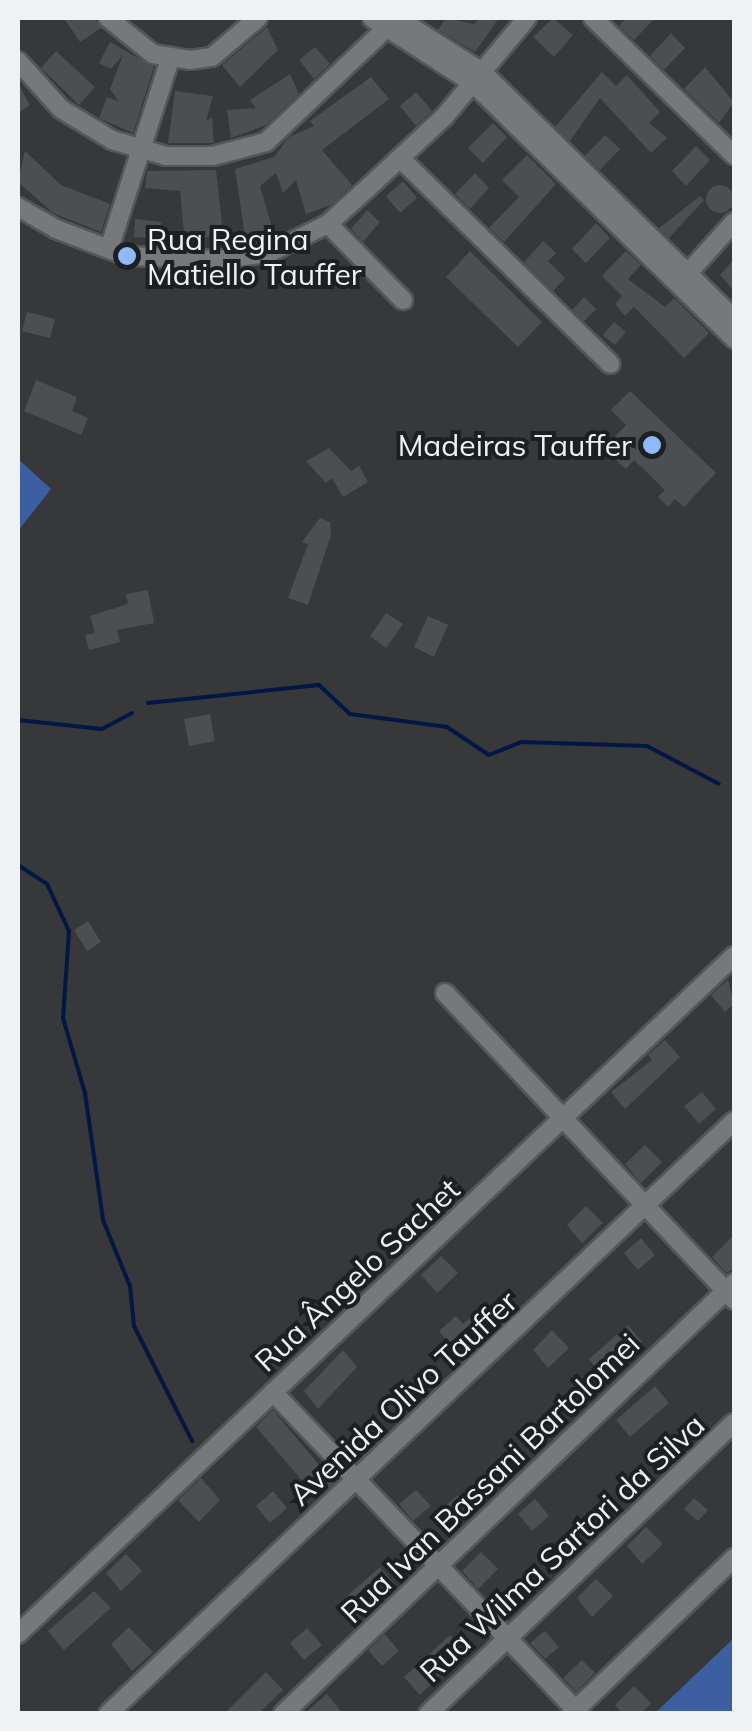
<!DOCTYPE html>
<html>
<head>
<meta charset="utf-8">
<style>
	body { margin:0 }
	#map { position:relative; width:752px; height:1731px; overflow:hidden; background:#36383a; font-family:Mulish,sans-serif }
	div>[style] { position:absolute }
	.green>* { inset:0; background:#3b5fa0 }
	.stream>* { height:4px; margin:-2px; padding:0 2px; transform-origin:2px; border-radius:2px; background:#011746 }
	.building>* { inset:0; background:#4c4e51 }
	.round { border-radius:50% }
	.roads { filter:drop-shadow(2px 0 #545658) drop-shadow(-2px 0 #545658) drop-shadow(0 2px #545658) drop-shadow(0 -2px #545658) }
	.minor>* { height:18px; margin:-9px; padding:0 9px; transform-origin:9px; border-radius:9px; background:#76787b }
	.dots>* { width:28px; height:28px; translate:-50% -50%; box-sizing:border-box; border:5px solid #1e1f20; border-radius:50% }
	span { translate:-50% -50%; white-space:nowrap; text-align:center; line-height:1.15; -webkit-text-stroke:8px #1e1f20; paint-order:stroke }
	.poi-label { font-size:30px; color:#f0f1f3 }
	.left { translate:0 -50%; text-align:left }
	.right { translate:-100% -50%; text-align:right }
	.street-label { font-size:30px; color:#f0f1f3 }
	.frame { position:absolute; inset:0; border:20px solid #f0f1f3; pointer-events:none }
</style>
</head>
<body>
<div id="map">
	<div class="green">
		<div style="clip-path:polygon(18px 459px,51px 489px,18px 531px)"></div>
		<div style="clip-path:polygon(734px 1638px,734px 1713px,655px 1713px)"></div>
	</div>
	<div class="stream">
		<div style="left:148px;top:703px;width:172px;rotate:-6deg"></div>
		<div style="left:319px;top:685px;width:42px;rotate:43.1deg"></div>
		<div style="left:350px;top:714px;width:98px;rotate:7.6deg"></div>
		<div style="left:447px;top:727px;width:50px;rotate:33.7deg"></div>
		<div style="left:489px;top:755px;width:35px;rotate:-22deg"></div>
		<div style="left:521px;top:742px;width:126px;rotate:1.8deg"></div>
		<div style="left:647px;top:746px;width:81px;rotate:27.8deg"></div>
		<div style="left:18px;top:720px;width:84px;rotate:6.1deg"></div>
		<div style="left:102px;top:729px;width:34px;rotate:-28deg"></div>
		<div style="left:18px;top:865px;width:35px;rotate:33deg"></div>
		<div style="left:47px;top:884px;width:52px;rotate:64.9deg"></div>
		<div style="left:69px;top:931px;width:87px;rotate:93.9deg"></div>
		<div style="left:63px;top:1018px;width:78px;rotate:73.7deg"></div>
		<div style="left:85px;top:1093px;width:128px;rotate:81.9deg"></div>
		<div style="left:103px;top:1220px;width:71px;rotate:67.8deg"></div>
		<div style="left:130px;top:1286px;width:40px;rotate:84.3deg"></div>
		<div style="left:134px;top:1326px;width:129px;rotate:63.2deg"></div>
	</div>
	<div class="building">
		<div style="clip-path:polygon(64px 18px,94px 18px,101px 28px,80px 42px)"></div>
		<div style="clip-path:polygon(446px 18px,474px 24px,479px 18px,499px 18px,475px 52px,438px 30px)"></div>
		<div style="clip-path:polygon(553px 18px,573px 35px,554px 57px,533px 37px)"></div>
		<div style="clip-path:polygon(627px 18px,655px 18px,634px 40px,619px 26px)"></div>
		<div style="clip-path:polygon(267px 27px,278px 50px,240px 87px,222px 65px)"></div>
		<div style="clip-path:polygon(671px 33px,685px 48px,664px 70px,650px 56px)"></div>
		<div style="clip-path:polygon(110px 42px,154px 67px,133px 133px,99px 118px,107px 97px,118px 101px,110px 89px,123px 55px,111px 69px,99px 63px)"></div>
		<div style="clip-path:polygon(315px 47px,330px 64px,314px 79px,299px 60px)"></div>
		<div style="clip-path:polygon(56px 51px,95px 87px,79px 105px,41px 68px)"></div>
		<div style="clip-path:polygon(705px 67px,734px 102px,719px 123px,684px 89px)"></div>
		<div style="clip-path:polygon(602px 72px,616px 86px,627px 75px,660px 112px,649px 123px,667px 138px,651px 153px,600px 98px,570px 141px,555px 127px)"></div>
		<div style="clip-path:polygon(290px 74px,299px 94px,266px 125px,231px 138px,227px 110px,256px 108px,250px 100px)"></div>
		<div style="clip-path:polygon(371px 77px,389px 99px,322px 150px,352px 185px,331px 205px,306px 214px,296px 180px,283px 193px,276px 173px,260px 186px,272px 228px,245px 236px,235px 169px,274px 157px,289px 137px,314px 126px,310px 121px)"></div>
		<div style="clip-path:polygon(18px 83px,30px 105px,18px 113px)"></div>
		<div style="clip-path:polygon(175px 91px,213px 96px,206px 121px,212px 117px,214px 143px,168px 143px)"></div>
		<div style="clip-path:polygon(416px 92px,432px 111px,416px 126px,400px 106px)"></div>
		<div style="clip-path:polygon(493px 123px,507px 137px,483px 163px,468px 148px)"></div>
		<div style="clip-path:polygon(605px 135px,620px 149px,600px 170px,585px 156px)"></div>
		<div style="clip-path:polygon(696px 146px,710px 160px,686px 186px,672px 171px)"></div>
		<div style="clip-path:polygon(25px 151px,61px 185px,110px 204px,101px 232px,53px 213px,18px 182px)"></div>
		<div style="clip-path:polygon(527px 155px,556px 184px,504px 242px,489px 228px,519px 197px,502px 180px)"></div>
		<div style="clip-path:polygon(216px 170px,223px 233px,185px 243px,180px 191px,145px 188px,147px 171px)"></div>
		<div style="clip-path:polygon(475px 173px,489px 188px,470px 209px,455px 194px)"></div>
		<div style="clip-path:polygon(403px 181px,417px 198px,400px 213px,386px 196px)"></div>
		<div class="round" style="left:706px;top:185px;width:28px;height:28px"></div>
		<div style="clip-path:polygon(700px 196px,704px 200px,669px 238px,659px 228px)"></div>
		<div style="clip-path:polygon(367px 210px,380px 222px,363px 242px,351px 229px)"></div>
		<div style="clip-path:polygon(135px 219px,161px 222px,159px 239px,134px 237px)"></div>
		<div style="clip-path:polygon(596px 223px,610px 238px,586px 263px,572px 249px)"></div>
		<div style="clip-path:polygon(543px 241px,556px 253px,548px 261px,565px 278px,553px 291px,524px 262px)"></div>
		<div style="clip-path:polygon(470px 251px,542px 322px,518px 347px,446px 277px)"></div>
		<div style="clip-path:polygon(626px 251px,641px 265px,628px 279px,665px 307px,674px 298px,709px 333px,684px 358px,634px 307px,625px 316px,615px 304px,622px 296px,602px 276px)"></div>
		<div style="clip-path:polygon(734px 259px,734px 291px,720px 275px)"></div>
		<div style="clip-path:polygon(584px 297px,596px 309px,584px 321px,572px 310px)"></div>
		<div style="clip-path:polygon(27px 312px,55px 319px,50px 338px,22px 331px)"></div>
		<div style="clip-path:polygon(614px 322px,626px 332px,615px 345px,603px 335px)"></div>
		<div style="clip-path:polygon(36px 380px,77px 397px,72px 411px,88px 418px,81px 435px,24px 411px)"></div>
		<div style="clip-path:polygon(630px 391px,716px 473px,684px 507px,675px 499px,668px 507px,658px 497px,665px 490px,634px 460px,626px 469px,615px 459px,623px 451px,612px 440px,626px 425px,611px 410px)"></div>
		<div style="clip-path:polygon(329px 448px,351px 471px,359px 466px,368px 482px,343px 497px,332px 478px,326px 483px,306px 461px)"></div>
		<div style="clip-path:polygon(320px 518px,330px 522px,331px 535px,308px 605px,288px 598px,308px 544px,302px 542px)"></div>
		<div style="clip-path:polygon(148px 590px,154px 623px,117px 630px,120px 642px,89px 650px,85px 635px,95px 633px,90px 616px,128px 604px,126px 594px)"></div>
		<div style="clip-path:polygon(386px 613px,403px 624px,386px 648px,370px 636px)"></div>
		<div style="clip-path:polygon(428px 616px,448px 625px,434px 657px,414px 647px)"></div>
		<div style="clip-path:polygon(210px 714px,215px 741px,189px 746px,184px 719px)"></div>
		<div style="clip-path:polygon(88px 921px,101px 942px,87px 951px,74px 930px)"></div>
		<div style="clip-path:polygon(728px 980px,734px 1004px,725px 1012px,711px 995px)"></div>
		<div style="clip-path:polygon(665px 1040px,680px 1057px,625px 1109px,611px 1092px,652px 1060px,648px 1055px)"></div>
		<div style="clip-path:polygon(702px 1092px,716px 1109px,699px 1124px,684px 1106px)"></div>
		<div style="clip-path:polygon(645px 1145px,662px 1162px,641px 1183px,625px 1164px)"></div>
		<div style="clip-path:polygon(586px 1206px,603px 1223px,582px 1243px,567px 1225px)"></div>
		<div style="clip-path:polygon(734px 1235px,734px 1269px,726px 1273px,712px 1257px)"></div>
		<div style="clip-path:polygon(641px 1238px,655px 1255px,638px 1270px,624px 1253px)"></div>
		<div style="clip-path:polygon(441px 1256px,458px 1273px,437px 1293px,421px 1275px)"></div>
		<div style="clip-path:polygon(484px 1306px,498px 1322px,481px 1337px,475px 1329px,453px 1348px,439px 1331px,456px 1316px,463px 1324px)"></div>
		<div style="clip-path:polygon(628px 1325px,642px 1342px,603px 1377px,589px 1359px)"></div>
		<div style="clip-path:polygon(552px 1330px,569px 1348px,548px 1368px,533px 1350px)"></div>
		<div style="clip-path:polygon(343px 1350px,357px 1367px,318px 1409px,304px 1391px)"></div>
		<div style="clip-path:polygon(655px 1386px,669px 1403px,630px 1437px,616px 1420px)"></div>
		<div style="clip-path:polygon(273px 1410px,334px 1483px,317px 1498px,256px 1427px)"></div>
		<div style="clip-path:polygon(201px 1478px,220px 1500px,199px 1522px,178px 1500px)"></div>
		<div style="clip-path:polygon(416px 1490px,431px 1506px,413px 1521px,399px 1504px)"></div>
		<div style="clip-path:polygon(273px 1491px,287px 1508px,270px 1523px,256px 1506px)"></div>
		<div style="clip-path:polygon(458px 1495px,472px 1512px,455px 1527px,440px 1510px)"></div>
		<div style="clip-path:polygon(694px 1498px,708px 1510px,698px 1521px,684px 1509px)"></div>
		<div style="clip-path:polygon(535px 1499px,549px 1516px,532px 1531px,518px 1514px)"></div>
		<div style="clip-path:polygon(646px 1527px,663px 1544px,642px 1564px,627px 1546px)"></div>
		<div style="clip-path:polygon(481px 1552px,498px 1569px,478px 1589px,462px 1571px)"></div>
		<div style="clip-path:polygon(126px 1554px,142px 1571px,121px 1591px,106px 1573px)"></div>
		<div style="clip-path:polygon(380px 1567px,394px 1583px,353px 1620px,339px 1603px)"></div>
		<div style="clip-path:polygon(596px 1579px,613px 1596px,592px 1617px,577px 1598px)"></div>
		<div style="clip-path:polygon(94px 1591px,111px 1608px,64px 1650px,48px 1631px)"></div>
		<div style="clip-path:polygon(129px 1627px,153px 1652px,132px 1671px,111px 1644px)"></div>
		<div style="clip-path:polygon(307px 1628px,322px 1645px,304px 1660px,290px 1643px)"></div>
		<div style="clip-path:polygon(545px 1631px,559px 1647px,545px 1659px,530px 1643px)"></div>
		<div style="clip-path:polygon(385px 1634px,399px 1651px,382px 1666px,368px 1650px)"></div>
		<div style="clip-path:polygon(450px 1635px,464px 1651px,420px 1695px,404px 1677px)"></div>
		<div style="clip-path:polygon(582px 1660px,595px 1673px,576px 1692px,563px 1678px)"></div>
		<div style="clip-path:polygon(266px 1672px,283px 1690px,260px 1712px,224px 1714px)"></div>
		<div style="clip-path:polygon(634px 1686px,651px 1703px,641px 1714px,622px 1714px,615px 1705px)"></div>
		<div style="clip-path:polygon(327px 1694px,343px 1714px,304px 1714px)"></div>
	</div>
	<div class="roads">
		<div class="minor">
			<div style="left:108px;top:18px;width:58px;rotate:38.7deg"></div>
			<div style="left:153px;top:54px;width:37px;rotate:9deg"></div>
			<div style="left:190px;top:60px;width:22px;rotate:-8deg"></div>
			<div style="left:212px;top:57px;width:60px;rotate:-40.3deg"></div>
			<div style="left:372px;top:18px;width:120px;rotate:32.8deg"></div>
			<div style="left:473px;top:83px;width:366px;rotate:44.4deg"></div>
			<div style="left:397px;top:18px;width:101px;rotate:32.4deg"></div>
			<div style="left:482px;top:72px;width:353px;rotate:44.4deg"></div>
			<div style="left:593px;top:18px;width:197px;rotate:44.2deg"></div>
			<div style="left:18px;top:61px;width:64px;rotate:48.1deg"></div>
			<div style="left:61px;top:109px;width:60px;rotate:31.3deg"></div>
			<div style="left:112px;top:140px;width:56px;rotate:16.5deg"></div>
			<div style="left:166px;top:156px;width:47px"></div>
			<div style="left:213px;top:156px;width:55px;rotate:-14.8deg"></div>
			<div style="left:266px;top:142px;width:180px;rotate:-43.4deg"></div>
			<div style="left:401px;top:159px;width:293px;rotate:44.4deg"></div>
			<div style="left:18px;top:207px;width:44px;rotate:30.1deg"></div>
			<div style="left:56px;top:229px;width:76px;rotate:20.8deg"></div>
			<div style="left:127px;top:256px;width:92px;rotate:2.5deg"></div>
			<div style="left:219px;top:260px;width:53px;rotate:-8.7deg"></div>
			<div style="left:271px;top:252px;width:64px;rotate:-26.2deg"></div>
			<div style="left:328px;top:224px;width:58px;rotate:-42.2deg"></div>
			<div style="left:371px;top:185px;width:100px;rotate:-43deg"></div>
			<div style="left:444px;top:117px;width:129px;rotate:-50deg"></div>
			<div style="left:328px;top:224px;width:107px;rotate:45.4deg"></div>
			<div style="left:109px;top:249px;width:200px;rotate:-72.2deg"></div>
			<div style="left:681px;top:281px;width:79px;rotate:-48.1deg"></div>
			<div style="left:445px;top:993px;width:422px;rotate:46.7deg"></div>
			<div style="left:273px;top:1392px;width:445px;rotate:46.4deg"></div>
			<div style="left:18px;top:1634px;width:986px;rotate:-43.44deg"></div>
			<div style="left:108px;top:1714px;width:862px;rotate:-43.45deg"></div>
			<div style="left:283px;top:1714px;width:624px;rotate:-43.7deg"></div>
			<div style="left:428px;top:1714px;width:422px;rotate:-43.6deg"></div>
			<div style="left:571px;top:1714px;width:226px;rotate:-43.7deg"></div>
		</div>
	</div>
	<div class="dots">
		<div style="left:127px;top:256px;background:#90b8fd"></div>
		<div style="left:652px;top:445px;background:#90b8fd"></div>
	</div>
	<div class="poi-label">
		<span class="left" style="left:147px;top:256px">Rua Regina<br>Matiello Tauffer</span>
		<span class="right" style="left:632px;top:445px">Madeiras Tauffer</span>
	</div>
	<div class="street-label">
		<span style="left:357px;top:1275px;rotate:-43deg">Rua Ângelo Sachet</span>
		<span style="left:403px;top:1398px;rotate:-43deg">Avenida Olivo Tauffer</span>
		<span style="left:490px;top:1478px;rotate:-44deg">Rua Ivan Bassani Bartolomei</span>
		<span style="left:562px;top:1548px;rotate:-43deg">Rua Wilma Sartori da Silva</span>
	</div>
	<div class="frame"></div>
</div>
</body>
</html>
